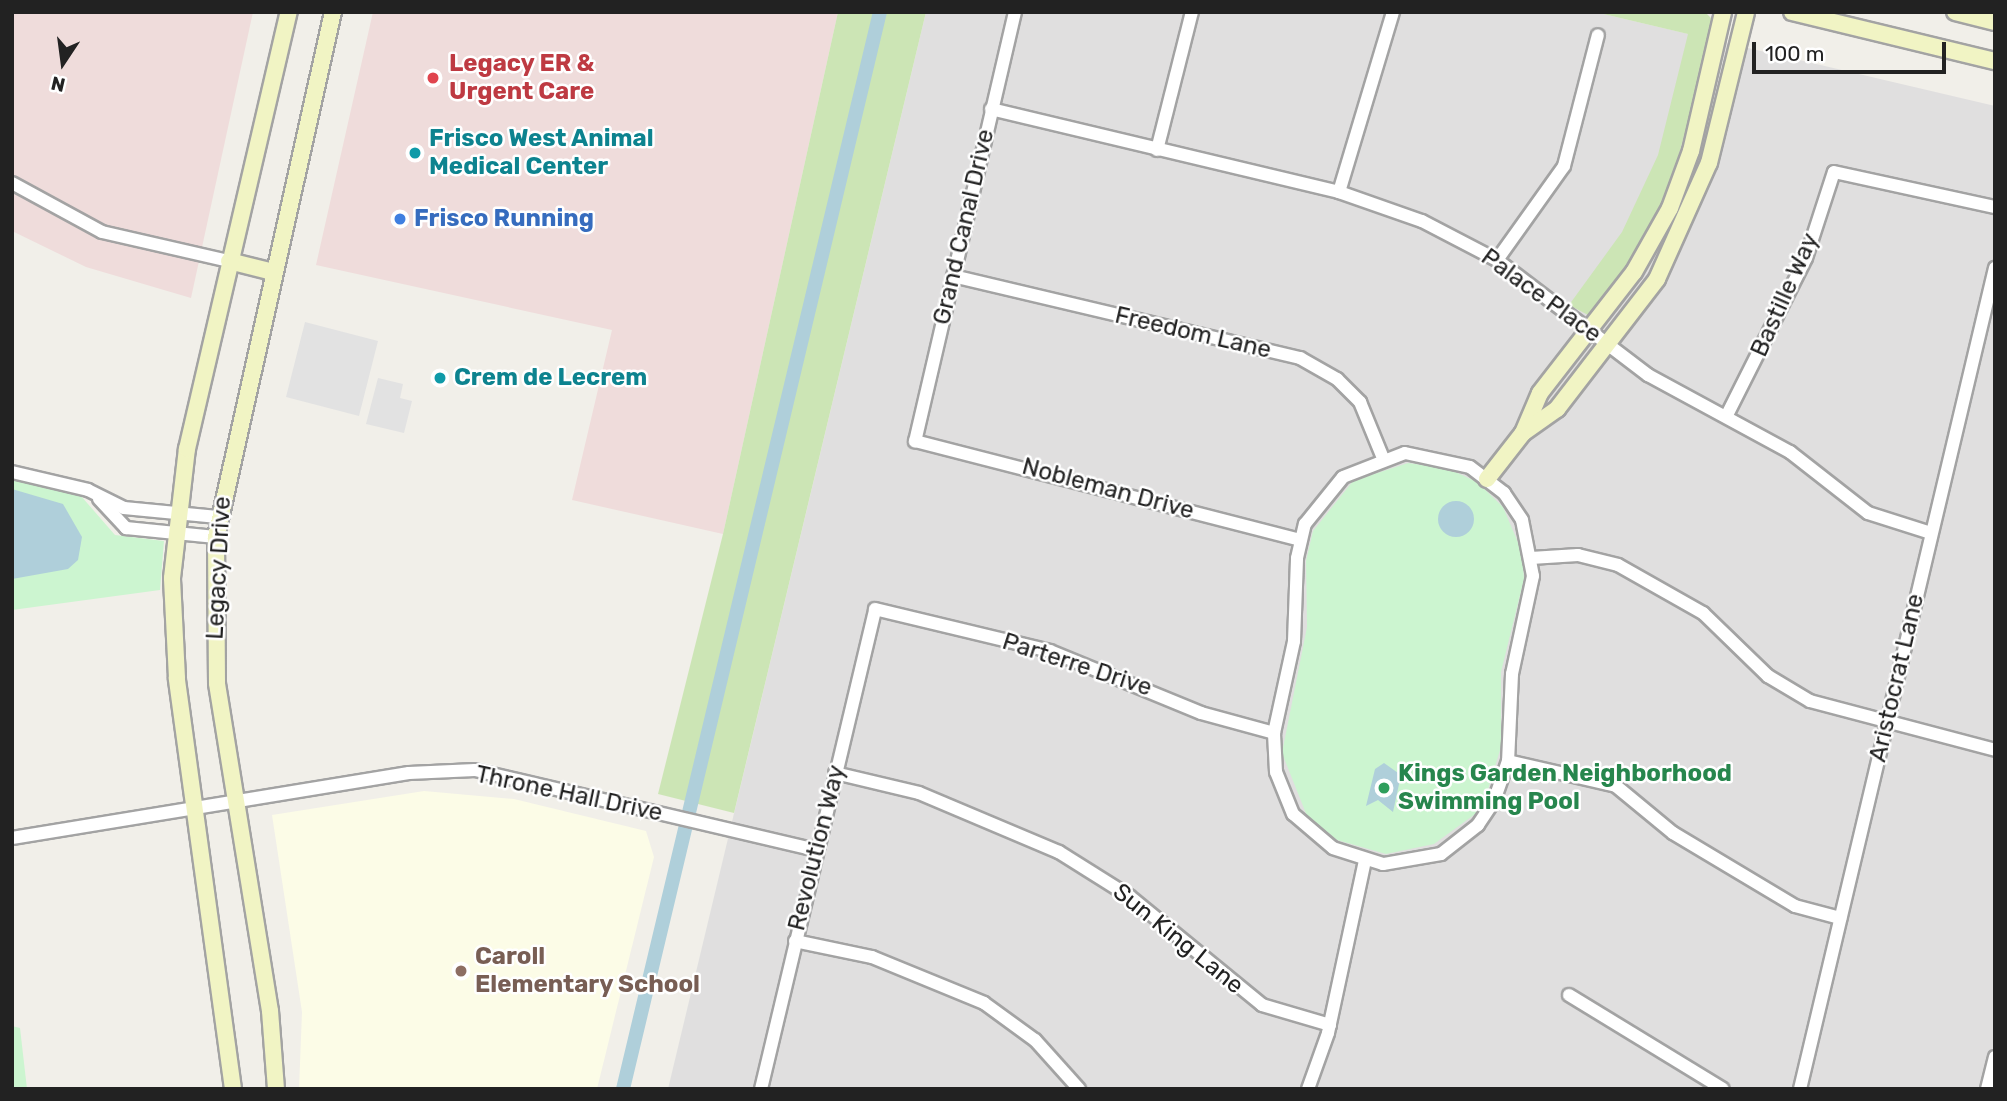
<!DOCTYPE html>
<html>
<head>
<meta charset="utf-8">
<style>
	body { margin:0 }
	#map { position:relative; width:2007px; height:1101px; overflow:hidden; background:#f1efe9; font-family:Rubik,sans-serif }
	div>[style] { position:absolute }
	.residential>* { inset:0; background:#e0dfdf }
	.commercial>* { inset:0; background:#efdcdb }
	.education>* { inset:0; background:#fcfce7 }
	.grass>* { inset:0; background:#cce5b5 }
	.park>* { inset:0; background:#ccf5d0 }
	.parking>* { inset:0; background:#e2e2e2 }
	.water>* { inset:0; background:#afcfda }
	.round { border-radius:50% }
	.canal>* { height:14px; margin:-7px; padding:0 7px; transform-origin:7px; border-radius:7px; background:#afcfda }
	.roads { filter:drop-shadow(2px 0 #a3a3a3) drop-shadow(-2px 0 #a3a3a3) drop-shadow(0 2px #a3a3a3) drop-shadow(0 -2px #a3a3a3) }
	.street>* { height:12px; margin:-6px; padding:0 6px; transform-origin:6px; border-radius:6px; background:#fff }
	.secondary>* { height:16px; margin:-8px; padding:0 8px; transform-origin:8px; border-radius:8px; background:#f1f4c4 }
	.dots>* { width:19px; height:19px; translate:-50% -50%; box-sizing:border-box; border:4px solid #fff; border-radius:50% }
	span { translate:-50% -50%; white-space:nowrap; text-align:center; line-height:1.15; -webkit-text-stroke:5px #fff; paint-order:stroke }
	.health-label { font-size:24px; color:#be3a42; font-weight:700 }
	.left { translate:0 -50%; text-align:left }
	.culture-label { font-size:24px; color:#0d838f; font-weight:700 }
	.shop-label { font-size:24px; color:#366cbe; font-weight:700 }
	.street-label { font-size:24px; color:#222 }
	.leisure-label { font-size:24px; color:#27864d; font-weight:700 }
	.education-label { font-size:24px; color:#785e54; font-weight:700 }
	.frame { position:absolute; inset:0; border:14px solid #222; pointer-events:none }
	.north { position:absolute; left:28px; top:28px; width:70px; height:70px; -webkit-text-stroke:5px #fff; paint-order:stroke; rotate:193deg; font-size:19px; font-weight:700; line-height:28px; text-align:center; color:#222 }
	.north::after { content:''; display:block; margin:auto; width:24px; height:32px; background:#222; clip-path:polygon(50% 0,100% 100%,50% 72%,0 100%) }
	.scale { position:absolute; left:1752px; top:42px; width:194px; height:32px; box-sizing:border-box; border:4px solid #222; border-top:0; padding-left:9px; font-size:21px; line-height:24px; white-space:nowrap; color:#222; -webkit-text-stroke:5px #fff; paint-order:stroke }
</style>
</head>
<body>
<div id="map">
	<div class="residential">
		<div style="clip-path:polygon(926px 12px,1595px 12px,1995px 106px,1995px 1089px,668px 1089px)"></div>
	</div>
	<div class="commercial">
		<div style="clip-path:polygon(12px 12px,253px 12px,191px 298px,86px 267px,12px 231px)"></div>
		<div style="clip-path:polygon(373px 12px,838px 12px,723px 534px,572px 500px,612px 330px,316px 265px)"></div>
	</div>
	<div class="education">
		<div style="clip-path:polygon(424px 791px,514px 799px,646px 831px,654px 857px,597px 1089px,299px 1089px,302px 1012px,272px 815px)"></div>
	</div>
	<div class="grass">
		<div style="clip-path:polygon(838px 12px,926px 12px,734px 813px,658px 794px,723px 534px)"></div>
		<div style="clip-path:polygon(1595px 12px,1705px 12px,1716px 23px,1668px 193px,1631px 261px,1588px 315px,1569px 305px,1622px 232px,1658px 155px,1688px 34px)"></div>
	</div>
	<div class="park">
		<div style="clip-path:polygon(1408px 463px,1449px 469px,1477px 482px,1503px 507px,1522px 552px,1524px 579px,1501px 672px,1501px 747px,1482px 809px,1434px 844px,1386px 854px,1337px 840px,1307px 816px,1282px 753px,1307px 627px,1306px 561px,1313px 531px,1353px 481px)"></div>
		<div style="clip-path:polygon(12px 479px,81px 496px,115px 535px,164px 541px,160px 590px,12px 610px)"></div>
		<div style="clip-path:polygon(12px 1026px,20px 1028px,27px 1089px,12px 1089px)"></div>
	</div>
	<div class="parking">
		<div style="clip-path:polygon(305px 322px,378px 341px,359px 416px,286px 397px)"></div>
		<div style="clip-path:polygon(378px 378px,403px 384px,400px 398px,412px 401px,404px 433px,366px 424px)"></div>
	</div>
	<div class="water">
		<div style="clip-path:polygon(12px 489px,63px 504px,82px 537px,78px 560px,68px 569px,12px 579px)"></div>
		<div class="round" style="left:1438px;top:501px;width:36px;height:36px"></div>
		<div style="clip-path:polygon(1384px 763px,1401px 775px,1393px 812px,1378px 800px,1366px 806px,1375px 769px)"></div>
	</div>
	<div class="canal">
		<div style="left:623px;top:1089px;width:1107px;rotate:-76.58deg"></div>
	</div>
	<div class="roads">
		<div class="street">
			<div style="left:1015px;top:12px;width:441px;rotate:103.1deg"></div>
			<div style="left:915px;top:441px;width:398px;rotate:14.4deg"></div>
			<div style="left:991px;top:109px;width:358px;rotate:13.4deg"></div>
			<div style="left:1339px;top:192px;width:88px;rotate:19.3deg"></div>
			<div style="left:1422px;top:221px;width:85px;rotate:27.5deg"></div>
			<div style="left:1497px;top:260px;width:190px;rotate:37.3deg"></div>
			<div style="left:1648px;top:375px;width:162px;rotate:28.5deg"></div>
			<div style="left:1790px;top:452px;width:99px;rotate:38deg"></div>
			<div style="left:1868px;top:513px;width:66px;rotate:17.6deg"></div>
			<div style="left:1157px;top:150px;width:142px;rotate:-75.8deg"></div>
			<div style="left:12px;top:183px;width:102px;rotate:28.6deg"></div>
			<div style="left:102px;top:232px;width:130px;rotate:12.9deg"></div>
			<div style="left:1339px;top:192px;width:188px;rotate:-73.3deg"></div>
			<div style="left:1497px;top:260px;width:115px;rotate:-54.5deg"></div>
			<div style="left:1564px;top:166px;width:135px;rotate:-75.5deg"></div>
			<div style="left:953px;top:276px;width:357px;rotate:13.3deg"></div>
			<div style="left:1300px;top:358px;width:43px;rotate:29.6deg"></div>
			<div style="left:1337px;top:379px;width:33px;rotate:45deg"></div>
			<div style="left:1360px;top:402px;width:61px;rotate:67.7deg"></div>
			<div style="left:1727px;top:415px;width:176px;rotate:-63.3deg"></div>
			<div style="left:1806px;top:258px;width:90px;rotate:-72deg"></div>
			<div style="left:1834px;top:172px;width:165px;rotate:12.3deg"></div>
			<div style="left:1405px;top:453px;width:66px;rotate:12.2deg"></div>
			<div style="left:1470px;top:467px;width:43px;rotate:37.4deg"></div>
			<div style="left:1504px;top:493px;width:32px;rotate:56deg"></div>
			<div style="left:1522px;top:520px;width:57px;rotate:78.9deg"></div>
			<div style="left:1533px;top:576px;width:100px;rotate:102.1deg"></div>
			<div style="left:1512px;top:674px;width:87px;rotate:92.6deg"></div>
			<div style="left:1508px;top:761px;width:42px;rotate:109.3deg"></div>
			<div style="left:1494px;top:801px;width:29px;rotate:124deg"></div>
			<div style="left:1478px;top:825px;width:47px;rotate:141.9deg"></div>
			<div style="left:1441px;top:854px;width:59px;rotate:170.2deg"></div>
			<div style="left:1383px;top:864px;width:52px;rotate:-162.3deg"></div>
			<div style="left:1333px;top:848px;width:52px;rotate:-139.6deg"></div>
			<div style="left:1293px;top:814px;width:45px;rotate:-112deg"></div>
			<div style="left:1276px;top:772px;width:39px;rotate:-93deg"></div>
			<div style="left:1274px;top:733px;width:94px;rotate:-77.7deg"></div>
			<div style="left:1294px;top:641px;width:83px;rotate:-87.9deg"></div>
			<div style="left:1297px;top:558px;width:35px;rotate:-77deg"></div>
			<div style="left:1305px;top:524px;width:60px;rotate:-51deg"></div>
			<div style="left:1343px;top:477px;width:66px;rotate:-21.2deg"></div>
			<div style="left:12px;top:472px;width:78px;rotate:13.3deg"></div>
			<div style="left:88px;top:490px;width:40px;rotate:26.6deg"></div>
			<div style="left:124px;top:508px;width:94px;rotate:5.5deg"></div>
			<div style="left:99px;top:499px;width:40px;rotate:47deg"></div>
			<div style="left:126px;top:528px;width:90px;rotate:5.7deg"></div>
			<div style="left:1531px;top:558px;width:47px;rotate:-3.7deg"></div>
			<div style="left:1578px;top:555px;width:41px;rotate:14deg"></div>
			<div style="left:1618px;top:565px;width:98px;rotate:29.5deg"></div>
			<div style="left:1703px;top:613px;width:91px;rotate:44.1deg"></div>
			<div style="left:1768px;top:676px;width:49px;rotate:30.8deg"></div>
			<div style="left:1810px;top:701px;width:191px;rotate:14.8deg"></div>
			<div style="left:1508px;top:761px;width:111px;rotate:13deg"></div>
			<div style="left:1616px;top:786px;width:74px;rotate:39.5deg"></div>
			<div style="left:1673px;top:833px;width:142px;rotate:30.9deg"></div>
			<div style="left:1795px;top:906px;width:47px;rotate:14.9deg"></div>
			<div style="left:835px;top:773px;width:86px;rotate:13.4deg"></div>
			<div style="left:919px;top:793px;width:152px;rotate:22.9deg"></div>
			<div style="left:1059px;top:852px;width:83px;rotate:32.2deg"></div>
			<div style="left:1129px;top:896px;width:172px;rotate:39.3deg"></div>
			<div style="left:1262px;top:1005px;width:71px;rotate:16.4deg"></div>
			<div style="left:12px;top:838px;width:402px;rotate:-9.3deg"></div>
			<div style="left:409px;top:773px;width:66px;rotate:-2.6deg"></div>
			<div style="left:475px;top:770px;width:351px;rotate:13.2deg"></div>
			<div style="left:795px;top:941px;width:79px;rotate:11.7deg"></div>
			<div style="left:872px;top:957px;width:121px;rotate:22.3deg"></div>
			<div style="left:984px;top:1003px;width:63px;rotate:36deg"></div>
			<div style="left:1035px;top:1040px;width:66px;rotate:48.1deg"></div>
			<div style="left:1569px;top:995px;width:180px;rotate:31.4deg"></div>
			<div style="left:761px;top:1089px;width:493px;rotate:-76.6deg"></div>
			<div style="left:875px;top:609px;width:180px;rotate:13.5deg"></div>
			<div style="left:1050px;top:651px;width:163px;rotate:22.3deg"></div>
			<div style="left:1201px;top:713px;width:76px;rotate:15.3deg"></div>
			<div style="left:1308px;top:1089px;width:59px;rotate:-70.3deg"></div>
			<div style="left:1328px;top:1033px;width:176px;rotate:-77.9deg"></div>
			<div style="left:1800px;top:1089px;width:844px;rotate:-76.64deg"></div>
			<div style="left:1987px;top:1089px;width:33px;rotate:-76deg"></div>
		</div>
		<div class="secondary">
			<div style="left:1792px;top:12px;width:209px;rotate:13.6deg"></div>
			<div style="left:1955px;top:12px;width:41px;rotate:14deg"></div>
			<div style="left:229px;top:261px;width:45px;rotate:14deg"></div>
			<div style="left:1523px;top:433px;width:43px;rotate:-67deg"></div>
			<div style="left:1540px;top:393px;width:153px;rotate:-52.2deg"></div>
			<div style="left:1634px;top:272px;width:73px;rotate:-60.6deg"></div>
			<div style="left:1670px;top:208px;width:61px;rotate:-69.8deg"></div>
			<div style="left:1691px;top:151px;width:143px;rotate:-77deg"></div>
			<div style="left:1487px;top:479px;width:58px;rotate:-52deg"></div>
			<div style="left:1523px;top:433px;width:42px;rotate:-35.2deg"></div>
			<div style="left:1557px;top:409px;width:164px;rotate:-52.4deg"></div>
			<div style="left:1657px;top:279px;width:127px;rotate:-65.9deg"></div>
			<div style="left:1709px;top:163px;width:155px;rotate:-76.2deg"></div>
			<div style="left:233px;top:1089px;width:415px;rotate:-97.8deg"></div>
			<div style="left:177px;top:678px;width:100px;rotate:-92.9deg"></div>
			<div style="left:172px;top:578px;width:130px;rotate:-83.4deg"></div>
			<div style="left:187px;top:449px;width:449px;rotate:-76.9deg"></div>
			<div style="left:276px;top:1089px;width:78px;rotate:-94.4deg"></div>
			<div style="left:270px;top:1011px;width:332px;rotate:-99.2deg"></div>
			<div style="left:217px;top:683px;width:146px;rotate:-90.4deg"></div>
			<div style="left:216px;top:537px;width:538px;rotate:-77.44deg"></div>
		</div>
	</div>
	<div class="dots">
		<div style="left:433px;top:78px;background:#e0444e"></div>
		<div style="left:415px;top:153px;background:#0f9aa8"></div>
		<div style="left:400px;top:219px;background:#3f7fe0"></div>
		<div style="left:440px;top:378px;background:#0f9aa8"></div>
		<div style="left:1384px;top:788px;background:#2e9e5b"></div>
		<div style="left:461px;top:971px;background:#8d6e63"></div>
	</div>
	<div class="health-label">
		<span class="left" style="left:449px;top:78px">Legacy ER &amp;<br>Urgent Care</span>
	</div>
	<div class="culture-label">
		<span class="left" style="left:429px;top:153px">Frisco West Animal<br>Medical Center</span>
		<span class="left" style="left:454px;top:378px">Crem de Lecrem</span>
	</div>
	<div class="shop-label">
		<span class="left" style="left:414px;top:219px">Frisco Running</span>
	</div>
	<div class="street-label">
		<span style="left:964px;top:227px;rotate:-77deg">Grand Canal Drive</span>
		<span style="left:1785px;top:295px;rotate:-66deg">Bastille Way</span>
		<span style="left:1541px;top:296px;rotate:36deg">Palace Place</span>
		<span style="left:1193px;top:333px;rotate:13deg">Freedom Lane</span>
		<span style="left:1108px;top:489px;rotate:15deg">Nobleman Drive</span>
		<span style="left:219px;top:568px;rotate:-87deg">Legacy Drive</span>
		<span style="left:1077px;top:665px;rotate:18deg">Parterre Drive</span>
		<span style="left:1897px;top:678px;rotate:-77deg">Aristocrat Lane</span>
		<span style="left:569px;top:794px;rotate:12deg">Throne Hall Drive</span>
		<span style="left:817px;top:848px;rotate:-76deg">Revolution Way</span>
		<span style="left:1178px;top:939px;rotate:39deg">Sun King Lane</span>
	</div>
	<div class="leisure-label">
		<span class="left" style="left:1398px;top:788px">Kings Garden Neighborhood<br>Swimming Pool</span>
	</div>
	<div class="education-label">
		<span class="left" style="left:475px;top:971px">Caroll<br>Elementary School</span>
	</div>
	<div class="frame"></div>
	<div class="north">N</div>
	<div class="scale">100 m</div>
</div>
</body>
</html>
